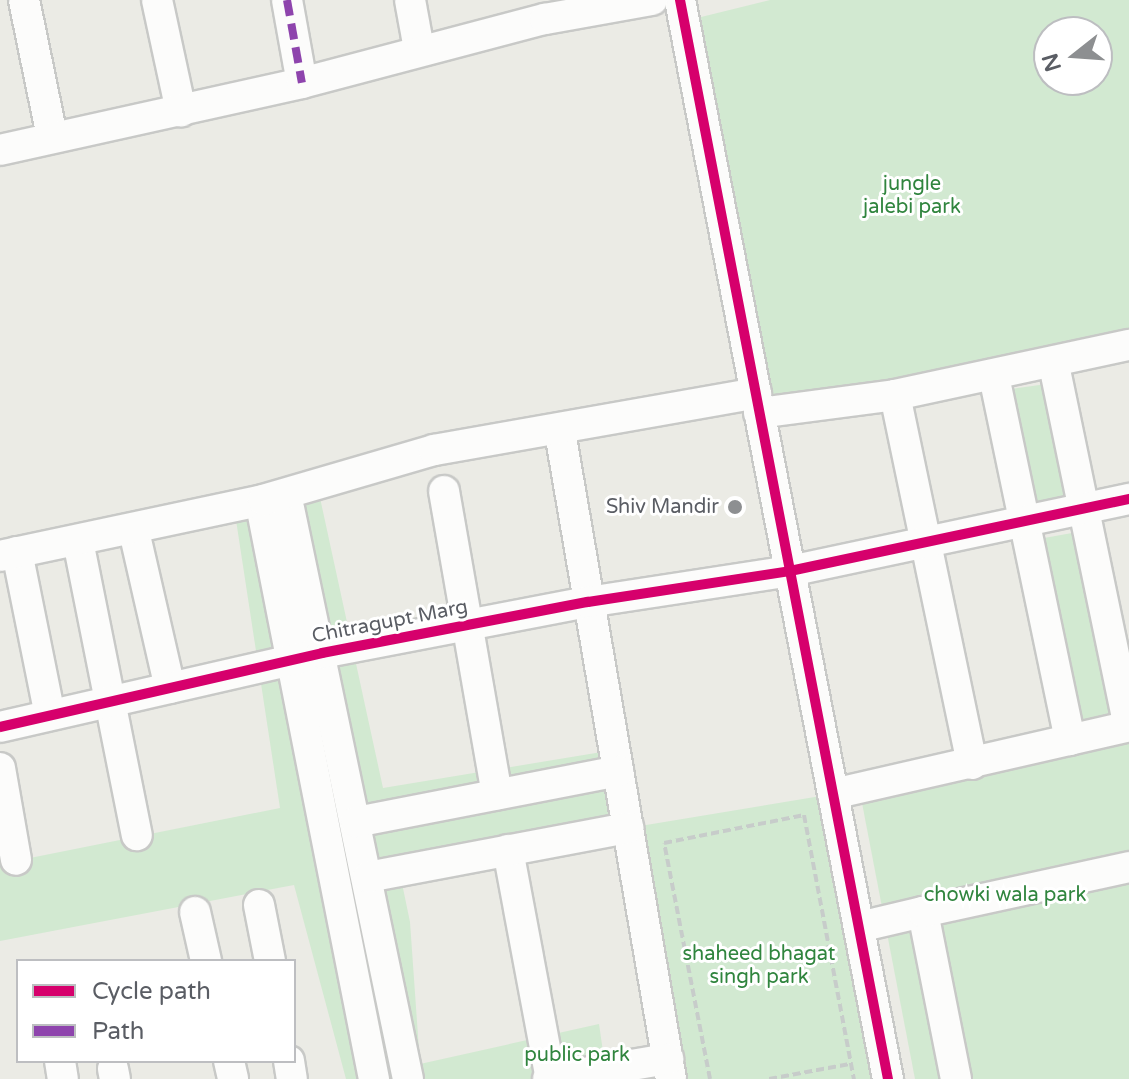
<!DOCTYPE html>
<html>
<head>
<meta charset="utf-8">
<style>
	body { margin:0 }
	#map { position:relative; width:1129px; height:1079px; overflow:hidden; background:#ebebe5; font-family:"Varela Round",sans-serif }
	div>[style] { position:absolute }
	.green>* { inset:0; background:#d2e9d1 }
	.path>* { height:4px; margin-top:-2px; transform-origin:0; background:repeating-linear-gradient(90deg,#c7ccca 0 8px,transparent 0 12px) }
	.roads { filter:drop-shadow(2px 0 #c8c9c7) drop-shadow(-2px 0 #c8c9c7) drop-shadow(0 2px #c8c9c7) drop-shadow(0 -2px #c8c9c7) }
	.minor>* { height:30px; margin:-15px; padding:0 15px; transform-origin:15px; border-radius:15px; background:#fcfcfb }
	.quiet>* { height:8px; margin-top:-4px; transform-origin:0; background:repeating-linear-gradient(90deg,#8e44ad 0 16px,transparent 0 24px) }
	.cycleway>* { height:10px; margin:-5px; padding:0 5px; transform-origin:5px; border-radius:5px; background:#d6006c }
	.dots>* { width:22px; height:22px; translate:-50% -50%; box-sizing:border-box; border:4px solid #fff; border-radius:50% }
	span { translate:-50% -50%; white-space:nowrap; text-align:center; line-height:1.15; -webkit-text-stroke:6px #fff; paint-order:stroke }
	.park-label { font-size:20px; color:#30853e }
	.poi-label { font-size:20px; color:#5a5d64 }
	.right { translate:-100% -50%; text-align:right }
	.street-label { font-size:20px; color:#5a5d64 }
	.legend { position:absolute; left:16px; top:959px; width:280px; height:104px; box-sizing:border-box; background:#fff; border:2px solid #bdbec1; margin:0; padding:10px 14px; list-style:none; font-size:24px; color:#5a5d64 }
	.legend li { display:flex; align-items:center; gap:16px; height:40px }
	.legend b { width:40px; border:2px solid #bdbec1 }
	.north { position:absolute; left:1033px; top:16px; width:80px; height:80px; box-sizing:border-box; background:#fff; border:2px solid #bdbec1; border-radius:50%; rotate:253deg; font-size:22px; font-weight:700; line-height:32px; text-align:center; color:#5a5d64 }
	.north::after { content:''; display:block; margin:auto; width:28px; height:36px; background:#8d8f91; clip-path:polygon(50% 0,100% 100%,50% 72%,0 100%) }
</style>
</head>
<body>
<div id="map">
	<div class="green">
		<div style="clip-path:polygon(evenodd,770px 0,1129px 0,1129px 335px,1016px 367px,767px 399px,693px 19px,770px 0,1049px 32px,1097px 32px,1097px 80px,1049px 80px,1049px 32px)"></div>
		<div style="clip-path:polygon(1047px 384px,1068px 499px,1022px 504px,1004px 390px)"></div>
		<div style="clip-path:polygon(317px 484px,383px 788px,614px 750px,628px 828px,833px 794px,887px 1079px,672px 1079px,628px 829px,398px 864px,410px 922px,420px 1064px,599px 1024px,607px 1079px,346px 1079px,294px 885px,0 941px,0 864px,280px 808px,234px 507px)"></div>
		<div style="clip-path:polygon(1072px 533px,1111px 719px,1068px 726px,1033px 540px)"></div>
		<div style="clip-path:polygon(1129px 735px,1129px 1079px,915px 1079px,862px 803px)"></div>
	</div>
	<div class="path">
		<div style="left:710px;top:1079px;width:240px;rotate:-101deg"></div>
		<div style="left:664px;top:843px;width:143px;rotate:-11.3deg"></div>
		<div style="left:804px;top:815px;width:269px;rotate:79.3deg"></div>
		<div style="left:769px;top:1079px;width:82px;rotate:-10.5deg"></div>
	</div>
	<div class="roads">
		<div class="minor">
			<div style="left:24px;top:0;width:140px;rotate:78.4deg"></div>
			<div style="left:157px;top:0;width:114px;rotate:77.8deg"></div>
			<div style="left:287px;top:0;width:84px;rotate:79.8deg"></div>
			<div style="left:410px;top:0;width:50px;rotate:79.6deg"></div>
			<div style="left:680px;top:0;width:1099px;rotate:79.09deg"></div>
			<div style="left:0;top:150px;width:309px;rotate:-12.5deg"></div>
			<div style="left:302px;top:83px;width:251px;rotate:-14.8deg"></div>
			<div style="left:545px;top:19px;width:109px;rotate:-10.1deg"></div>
			<div style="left:1054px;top:365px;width:369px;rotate:78.3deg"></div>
			<div style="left:994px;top:376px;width:372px;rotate:78.2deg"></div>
			<div style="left:895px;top:395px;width:377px;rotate:78.2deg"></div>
			<div style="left:759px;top:413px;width:137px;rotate:-7.5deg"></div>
			<div style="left:895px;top:395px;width:239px;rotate:-12.1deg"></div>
			<div style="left:560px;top:432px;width:656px;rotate:80.27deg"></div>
			<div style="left:444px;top:491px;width:308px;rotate:80.1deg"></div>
			<div style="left:289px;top:508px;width:583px;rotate:78.23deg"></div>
			<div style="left:263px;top:515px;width:575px;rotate:78.87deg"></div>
			<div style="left:134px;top:531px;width:161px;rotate:77.1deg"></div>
			<div style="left:78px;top:541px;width:300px;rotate:78.7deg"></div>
			<div style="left:17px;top:552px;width:166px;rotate:78.6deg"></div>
			<div style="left:0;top:556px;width:269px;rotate:-12deg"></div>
			<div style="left:263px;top:500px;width:178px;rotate:-16.3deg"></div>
			<div style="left:434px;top:450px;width:327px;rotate:-10deg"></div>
			<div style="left:0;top:727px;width:330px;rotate:-12.9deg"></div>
			<div style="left:322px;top:653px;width:271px;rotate:-10.9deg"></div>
			<div style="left:588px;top:602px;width:204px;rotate:-8.7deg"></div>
			<div style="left:790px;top:571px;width:347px;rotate:-12deg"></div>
			<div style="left:0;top:768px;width:93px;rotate:80.1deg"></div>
			<div style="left:833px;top:794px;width:301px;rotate:-12.9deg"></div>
			<div style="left:356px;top:822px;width:267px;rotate:-11deg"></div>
			<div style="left:508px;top:850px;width:233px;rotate:79.4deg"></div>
			<div style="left:368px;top:877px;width:265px;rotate:-10.7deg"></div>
			<div style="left:259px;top:905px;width:57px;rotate:78.9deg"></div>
			<div style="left:195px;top:912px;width:50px;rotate:77.3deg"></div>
			<div style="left:859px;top:927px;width:66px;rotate:-13.2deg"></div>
			<div style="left:60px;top:1061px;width:18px;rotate:81deg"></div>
			<div style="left:229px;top:1061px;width:18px;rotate:77deg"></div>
			<div style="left:289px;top:1061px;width:18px;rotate:81deg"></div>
			<div style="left:113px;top:1069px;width:10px;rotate:79deg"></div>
			<div style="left:548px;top:1079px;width:122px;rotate:-9.5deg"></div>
			<div style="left:956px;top:1079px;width:170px;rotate:-101.2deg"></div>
			<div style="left:923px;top:912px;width:211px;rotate:-12.3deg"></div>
		</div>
	</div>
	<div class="quiet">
		<div style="left:287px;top:0;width:84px;rotate:79.8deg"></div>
	</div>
	<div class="cycleway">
		<div style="left:680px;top:0;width:1099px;rotate:79.09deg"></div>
		<div style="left:0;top:727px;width:330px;rotate:-12.9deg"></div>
		<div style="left:322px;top:653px;width:271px;rotate:-10.9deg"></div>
		<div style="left:588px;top:602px;width:204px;rotate:-8.7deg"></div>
		<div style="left:790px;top:571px;width:347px;rotate:-12deg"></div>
	</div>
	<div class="dots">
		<div style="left:735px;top:507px;background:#8d8f91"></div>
	</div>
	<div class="park-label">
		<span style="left:912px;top:196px">jungle<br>jalebi park</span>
		<span style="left:1005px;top:895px">chowki wala park</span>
		<span style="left:759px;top:966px">shaheed bhagat<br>singh park</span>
		<span style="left:577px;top:1055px">public park</span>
	</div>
	<div class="poi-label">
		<span class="right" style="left:719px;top:507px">Shiv Mandir</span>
	</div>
	<div class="street-label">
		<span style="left:390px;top:622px;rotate:-11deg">Chitragupt Marg</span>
	</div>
	<ul class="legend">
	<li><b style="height:10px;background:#d6006c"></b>Cycle path</li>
	<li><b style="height:10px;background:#8e44ad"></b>Path</li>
	</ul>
	<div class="north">N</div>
</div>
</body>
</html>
